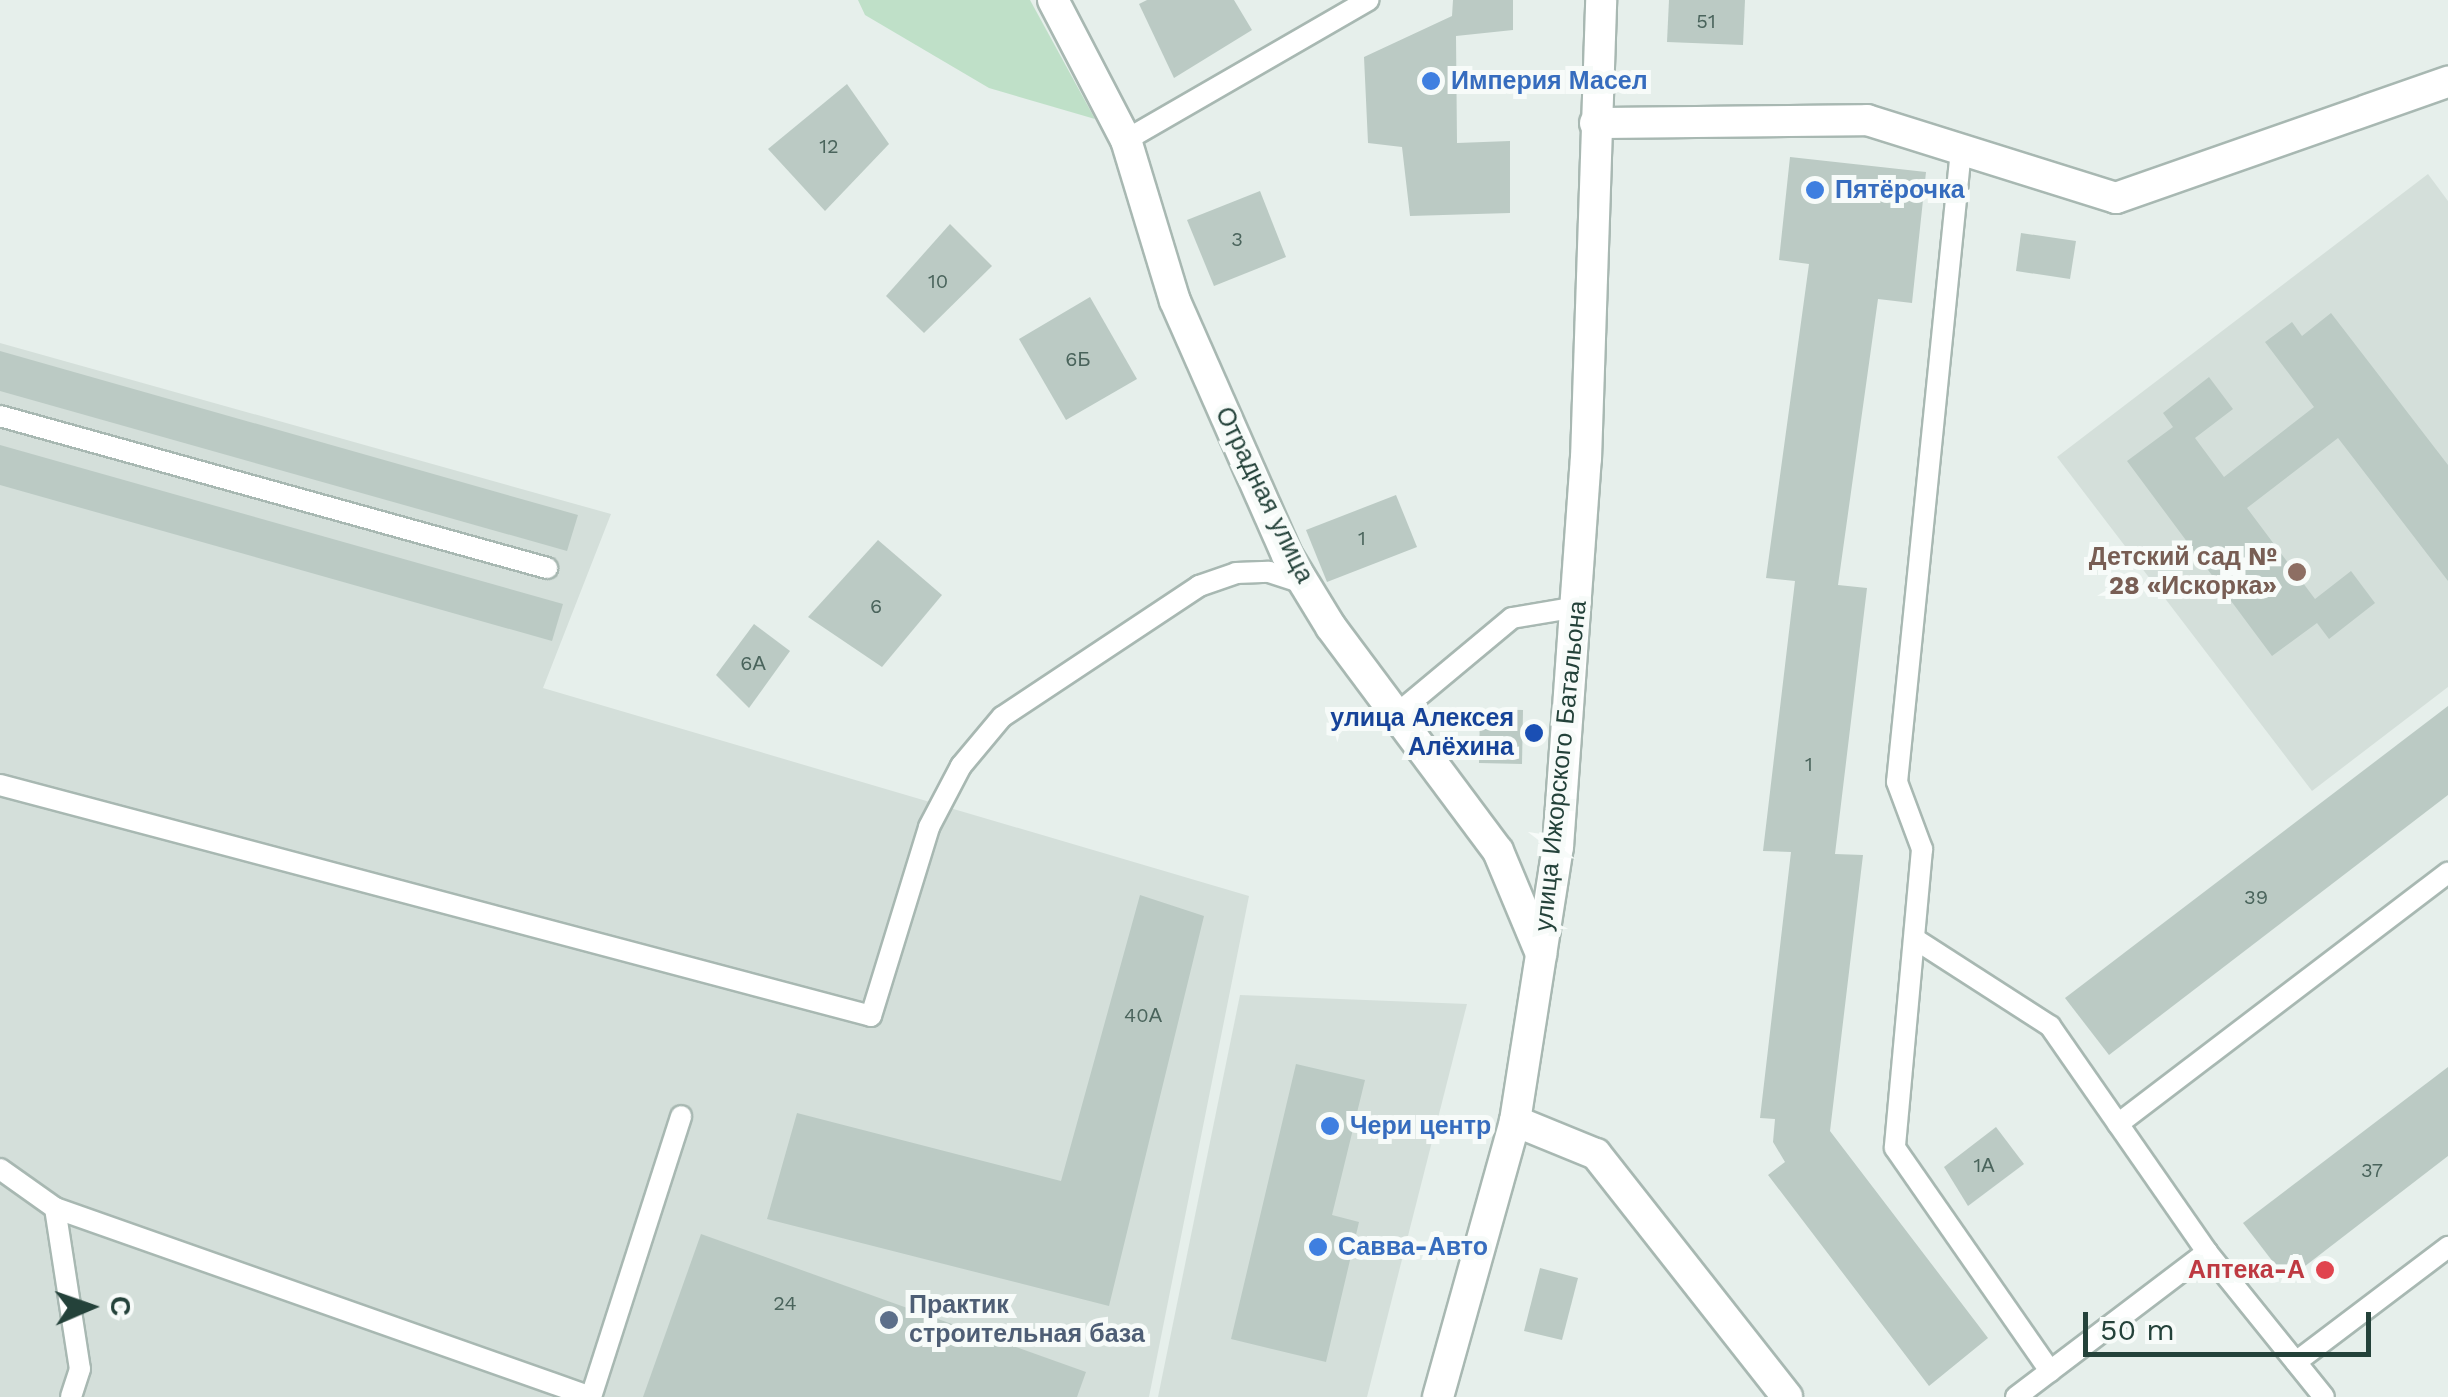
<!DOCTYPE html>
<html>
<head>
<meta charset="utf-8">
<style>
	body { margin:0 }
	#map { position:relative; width:2448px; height:1397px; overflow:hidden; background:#e6efeb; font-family:"Work Sans",sans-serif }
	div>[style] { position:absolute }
	.built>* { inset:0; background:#d4dfda }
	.green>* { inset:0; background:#bfe0c8 }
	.building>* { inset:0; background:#bbcac4 }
	.roads { filter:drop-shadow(2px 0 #a8b8b2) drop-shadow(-2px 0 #a8b8b2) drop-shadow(0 2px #a8b8b2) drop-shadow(0 -2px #a8b8b2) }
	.service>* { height:20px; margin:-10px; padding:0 10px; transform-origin:10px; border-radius:10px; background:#fff }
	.minor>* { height:30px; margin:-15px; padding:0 15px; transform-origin:15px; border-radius:15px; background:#fff }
	.tertiary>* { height:30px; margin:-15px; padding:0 15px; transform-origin:15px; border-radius:15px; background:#fff }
	.dots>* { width:28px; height:28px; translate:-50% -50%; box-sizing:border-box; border:5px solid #f7fbf9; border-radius:50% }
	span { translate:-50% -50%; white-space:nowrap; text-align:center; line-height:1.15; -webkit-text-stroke:10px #f7fbf9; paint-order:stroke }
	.number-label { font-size:20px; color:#4a645c }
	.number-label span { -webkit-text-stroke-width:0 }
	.shop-label { font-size:25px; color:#366cbe; font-weight:700 }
	.left { translate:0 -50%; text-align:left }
	.street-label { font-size:25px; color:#24423a }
	.education-label { font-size:25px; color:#785e54; font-weight:700 }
	.right { translate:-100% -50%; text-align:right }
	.transit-label { font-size:25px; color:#164399; font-weight:700 }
	.health-label { font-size:25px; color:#be3a42; font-weight:700 }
	.service-label { font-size:25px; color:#4e5e75; font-weight:700 }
	.north { position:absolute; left:40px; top:1257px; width:100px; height:100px; -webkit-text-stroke:8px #f7fbf9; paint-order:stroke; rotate:88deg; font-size:28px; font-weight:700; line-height:40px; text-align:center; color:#24423a }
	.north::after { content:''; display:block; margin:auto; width:35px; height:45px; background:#24423a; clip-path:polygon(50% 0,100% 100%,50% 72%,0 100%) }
	.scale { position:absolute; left:2083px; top:1312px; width:288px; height:45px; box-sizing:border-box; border:5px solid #24423a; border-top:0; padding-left:12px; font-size:30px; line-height:35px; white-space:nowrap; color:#24423a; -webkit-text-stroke:8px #f7fbf9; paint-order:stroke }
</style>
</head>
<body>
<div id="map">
	<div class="built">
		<div style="clip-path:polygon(2428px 174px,2448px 201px,2448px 687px,2312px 791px,2057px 457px)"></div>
		<div style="clip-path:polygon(0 343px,611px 514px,543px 688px,1249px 896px,1149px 1397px,0 1397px)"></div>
		<div style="clip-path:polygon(1240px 995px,1467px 1004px,1367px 1397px,1158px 1397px)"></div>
	</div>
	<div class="green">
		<div style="clip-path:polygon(858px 0,1030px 0,1095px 119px,989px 88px,865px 15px)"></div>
	</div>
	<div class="building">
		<div style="clip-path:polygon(1147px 0,1234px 0,1252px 30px,1174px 78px,1139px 4px)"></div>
		<div style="clip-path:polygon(1453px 0,1513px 0,1513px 30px,1456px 36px,1457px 143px,1510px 141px,1510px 213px,1410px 216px,1402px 147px,1368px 143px,1364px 57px,1452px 16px)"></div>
		<div style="clip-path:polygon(1669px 0,1745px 0,1743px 45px,1667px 42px)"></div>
		<div style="clip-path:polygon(847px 84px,889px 144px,825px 211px,768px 149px)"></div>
		<div style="clip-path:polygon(1790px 157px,1926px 172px,1912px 303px,1878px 299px,1838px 585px,1867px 588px,1835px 854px,1863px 855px,1830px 1131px,1988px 1338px,1929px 1386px,1768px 1175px,1785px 1162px,1773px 1142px,1775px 1119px,1760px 1118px,1791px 852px,1763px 851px,1795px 581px,1766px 578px,1809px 264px,1779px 260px)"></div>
		<div style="clip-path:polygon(1260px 191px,1286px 257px,1214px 286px,1187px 220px)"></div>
		<div style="clip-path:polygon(950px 224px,992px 266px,924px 333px,886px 296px)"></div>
		<div style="clip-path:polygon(2021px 233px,2076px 241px,2070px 279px,2016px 271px)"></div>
		<div style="clip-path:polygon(1090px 297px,1137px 379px,1066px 420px,1019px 339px)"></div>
		<div style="clip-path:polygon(2331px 313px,2448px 465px,2448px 581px,2338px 438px,2247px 508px,2315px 599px,2351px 571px,2375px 603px,2329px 639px,2317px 623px,2272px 656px,2127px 461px,2173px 427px,2163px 413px,2209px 377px,2233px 409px,2195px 438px,2224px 477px,2314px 407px,2265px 342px,2292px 322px,2302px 336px)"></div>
		<div style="clip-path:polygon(0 351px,578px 515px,567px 551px,0 391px)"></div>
		<div style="clip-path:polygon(0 445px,563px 604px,552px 641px,0 485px)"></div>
		<div style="clip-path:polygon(1396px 495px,1417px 547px,1327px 582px,1306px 530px)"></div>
		<div style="clip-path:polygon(878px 540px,942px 595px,882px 667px,808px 617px)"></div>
		<div style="clip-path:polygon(754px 624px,790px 651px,749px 708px,716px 675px)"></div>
		<div style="clip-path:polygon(2448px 706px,2448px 795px,2109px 1055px,2065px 998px)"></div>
		<div style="clip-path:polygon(1480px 709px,1523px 710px,1522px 764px,1479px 763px)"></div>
		<div style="clip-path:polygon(1140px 895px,1204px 916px,1109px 1306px,767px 1219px,797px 1113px,1061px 1181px)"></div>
		<div style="clip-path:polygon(1296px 1064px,1365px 1080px,1332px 1215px,1359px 1222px,1326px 1362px,1231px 1339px)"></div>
		<div style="clip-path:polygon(2448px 1067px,2448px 1156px,2287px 1280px,2243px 1223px)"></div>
		<div style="clip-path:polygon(1996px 1127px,2024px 1164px,1968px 1206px,1944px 1167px)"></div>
		<div style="clip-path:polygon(701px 1234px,1086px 1372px,1077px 1397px,643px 1397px)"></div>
		<div style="clip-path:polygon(1540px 1268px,1578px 1278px,1562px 1340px,1524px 1331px)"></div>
	</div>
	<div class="roads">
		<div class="service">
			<div style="left:1126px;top:140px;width:280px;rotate:-30deg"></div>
			<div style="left:1961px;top:150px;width:635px;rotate:95.78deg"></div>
			<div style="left:1897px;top:782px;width:72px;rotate:69.5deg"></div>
			<div style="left:1922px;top:849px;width:300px;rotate:95.2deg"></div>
			<div style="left:1895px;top:1148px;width:272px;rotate:55.2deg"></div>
			<div style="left:0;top:416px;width:568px;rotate:15.53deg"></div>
			<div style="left:1398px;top:713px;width:148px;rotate:-39.8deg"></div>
			<div style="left:1512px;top:618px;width:67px;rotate:-9.5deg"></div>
			<div style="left:0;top:785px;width:901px;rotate:14.85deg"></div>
			<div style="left:871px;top:1016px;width:198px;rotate:-72.9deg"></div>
			<div style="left:929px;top:827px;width:69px;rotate:-62.3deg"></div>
			<div style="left:961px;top:766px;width:64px;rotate:-50.1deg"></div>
			<div style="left:1002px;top:717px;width:237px;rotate:-33.6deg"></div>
			<div style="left:1199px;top:586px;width:39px;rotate:-19deg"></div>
			<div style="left:1236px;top:573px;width:33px;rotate:-2deg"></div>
			<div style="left:1269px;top:572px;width:38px;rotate:18deg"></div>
			<div style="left:1915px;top:939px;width:161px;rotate:32.8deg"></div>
			<div style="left:2050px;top:1026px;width:275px;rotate:55.2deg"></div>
			<div style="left:2207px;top:1252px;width:186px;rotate:51.1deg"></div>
			<div style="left:2118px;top:1124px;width:415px;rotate:-37.3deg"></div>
			<div style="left:0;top:1169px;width:67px;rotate:35.3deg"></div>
			<div style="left:55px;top:1208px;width:568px;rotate:19.42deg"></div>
			<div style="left:55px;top:1208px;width:163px;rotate:81.2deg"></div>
			<div style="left:80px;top:1369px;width:29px;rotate:108deg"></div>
			<div style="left:2296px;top:1362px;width:191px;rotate:-37.1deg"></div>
			<div style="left:591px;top:1397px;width:295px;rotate:-72.2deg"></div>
			<div style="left:2016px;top:1397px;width:240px;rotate:-37.2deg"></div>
		</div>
		<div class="minor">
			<div style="left:1053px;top:0;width:158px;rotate:62.5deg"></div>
			<div style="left:1126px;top:140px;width:168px;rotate:73.1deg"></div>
			<div style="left:1175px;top:301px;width:278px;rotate:66.2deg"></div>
			<div style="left:1287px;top:555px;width:84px;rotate:58.6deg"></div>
			<div style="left:1331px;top:627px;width:279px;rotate:53.3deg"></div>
			<div style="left:1498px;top:851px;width:112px;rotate:67.3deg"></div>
			<div style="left:1595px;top:123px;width:272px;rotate:-0.6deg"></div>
			<div style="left:1867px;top:120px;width:261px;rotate:17.4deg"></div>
			<div style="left:2116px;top:198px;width:352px;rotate:-19.3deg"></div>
			<div style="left:1515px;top:1121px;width:87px;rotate:22.2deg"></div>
			<div style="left:1596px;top:1154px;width:309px;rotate:51.8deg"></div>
		</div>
		<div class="tertiary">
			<div style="left:1438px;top:1397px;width:287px;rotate:-74.4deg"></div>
			<div style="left:1515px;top:1121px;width:277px;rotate:-81.1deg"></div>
			<div style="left:1558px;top:847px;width:389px;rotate:-85.9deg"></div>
			<div style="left:1586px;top:459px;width:459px;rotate:-88.1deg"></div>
		</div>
	</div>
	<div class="dots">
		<div style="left:1431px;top:81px;background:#3f7fe0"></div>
		<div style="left:1815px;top:190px;background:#3f7fe0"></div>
		<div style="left:2297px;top:572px;background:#8d6e63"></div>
		<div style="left:1534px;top:733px;background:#1a4fb4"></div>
		<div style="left:1330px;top:1126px;background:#3f7fe0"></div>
		<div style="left:1318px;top:1247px;background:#3f7fe0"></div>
		<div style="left:2325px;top:1270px;background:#e0444e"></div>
		<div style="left:889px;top:1320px;background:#5c6f8a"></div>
	</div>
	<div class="number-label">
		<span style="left:1706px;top:21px">51</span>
		<span style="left:829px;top:146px">12</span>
		<span style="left:1237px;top:239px">3</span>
		<span style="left:938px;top:281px">10</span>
		<span style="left:1078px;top:359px">6Б</span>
		<span style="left:1362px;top:538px">1</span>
		<span style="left:876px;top:606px">6</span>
		<span style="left:753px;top:663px">6А</span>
		<span style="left:1809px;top:764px">1</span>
		<span style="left:2256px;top:897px">39</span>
		<span style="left:1143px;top:1015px">40А</span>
		<span style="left:1984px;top:1165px">1А</span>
		<span style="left:2372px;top:1170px">37</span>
		<span style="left:785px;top:1303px">24</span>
	</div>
	<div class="shop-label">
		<span class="left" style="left:1451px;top:81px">Империя Масел</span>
		<span class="left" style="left:1835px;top:190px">Пятёрочка</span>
		<span class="left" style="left:1350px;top:1126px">Чери центр</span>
		<span class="left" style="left:1338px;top:1247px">Савва-Авто</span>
	</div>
	<div class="street-label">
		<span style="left:1264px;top:495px;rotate:64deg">Отрадная улица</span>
		<span style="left:1561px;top:766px;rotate:-84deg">улица Ижорского Батальона</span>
	</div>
	<div class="education-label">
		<span class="right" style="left:2277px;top:572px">Детский сад №<br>28 «Искорка»</span>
	</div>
	<div class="transit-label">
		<span class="right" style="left:1514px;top:733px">улица Алексея<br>Алёхина</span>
	</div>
	<div class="health-label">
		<span class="right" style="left:2305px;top:1270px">Аптека-А</span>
	</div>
	<div class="service-label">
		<span class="left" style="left:909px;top:1320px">Практик<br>строительная база</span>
	</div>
	<div class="north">С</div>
	<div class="scale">50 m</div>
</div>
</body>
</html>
